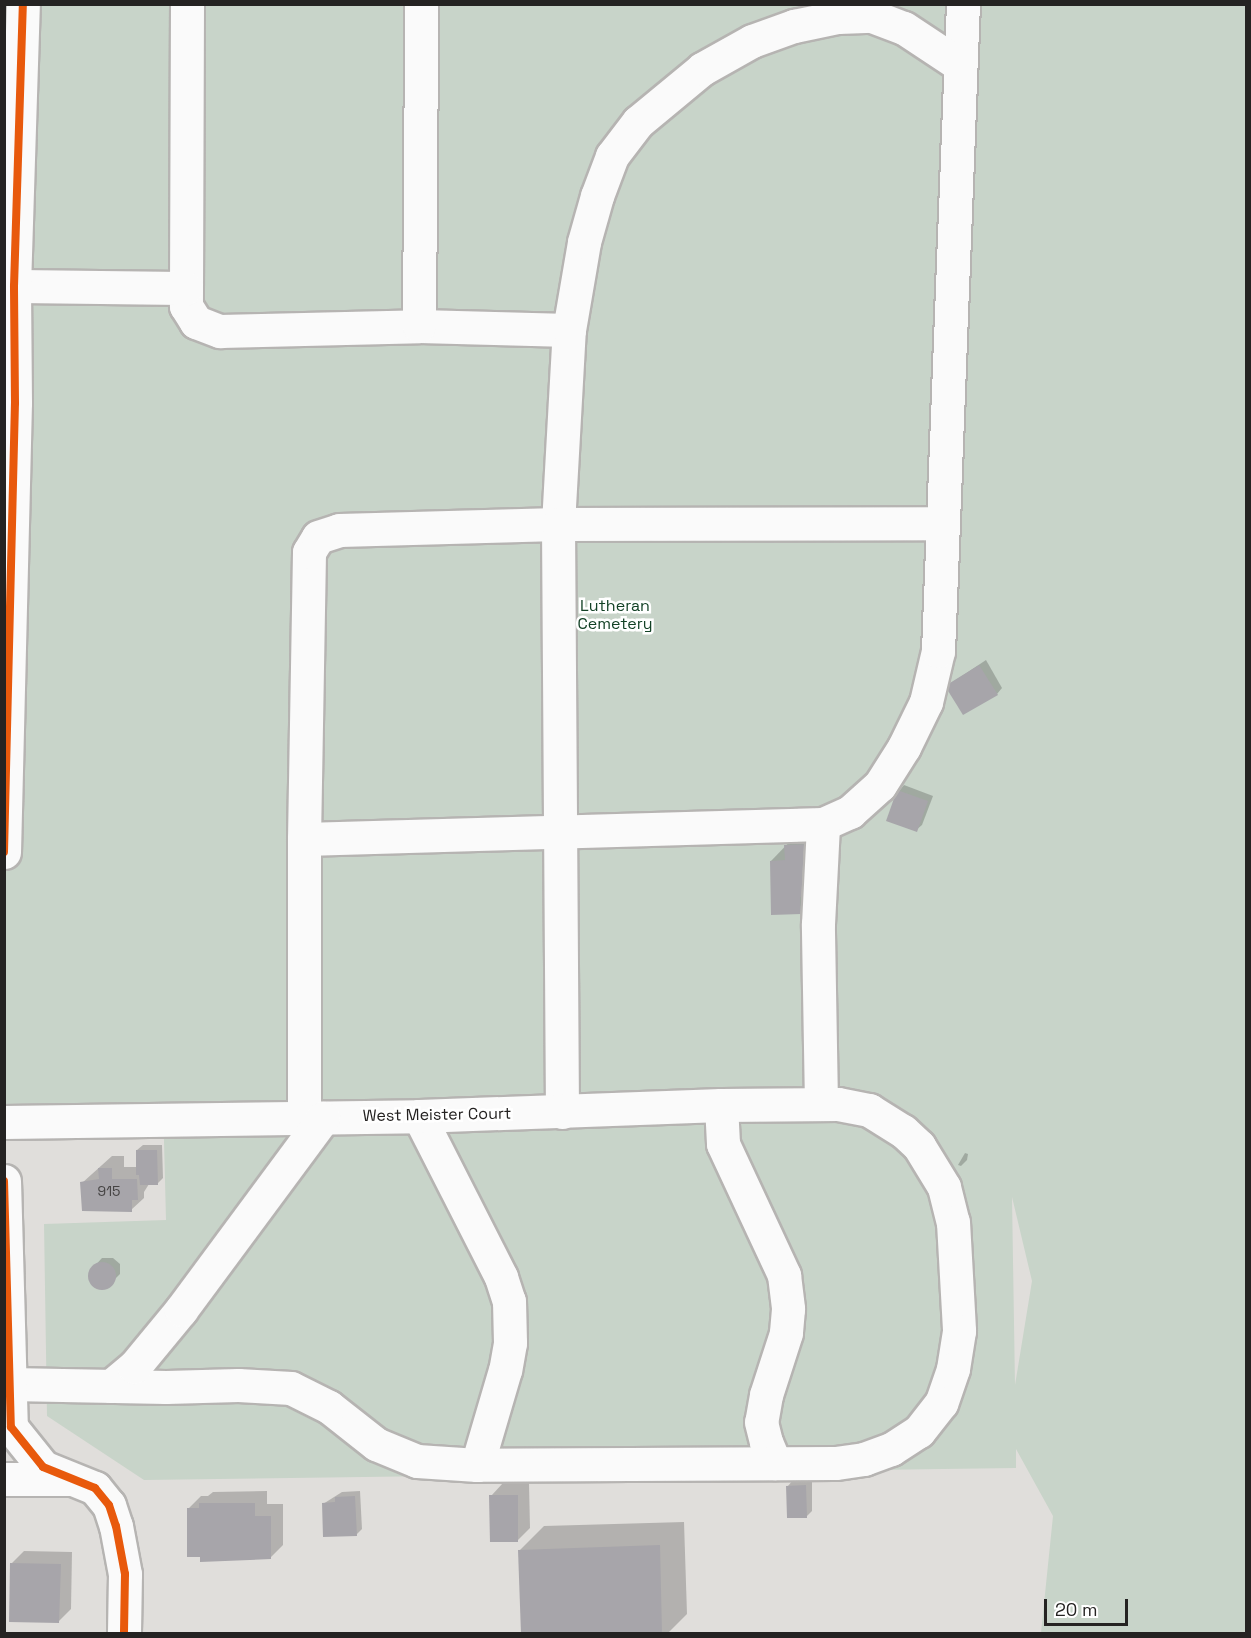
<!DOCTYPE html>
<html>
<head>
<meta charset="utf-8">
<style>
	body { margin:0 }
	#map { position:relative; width:1251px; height:1638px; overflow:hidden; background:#e0dedb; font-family:"Space Grotesk",sans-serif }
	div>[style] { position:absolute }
	.green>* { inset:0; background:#c8d4c9 }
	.shadow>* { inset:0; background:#0003 }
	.building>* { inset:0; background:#a7a5aa }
	.round { border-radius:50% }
	.roads { filter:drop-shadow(2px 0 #b6b4b2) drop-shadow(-2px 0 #b6b4b2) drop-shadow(0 2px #b6b4b2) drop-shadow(0 -2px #b6b4b2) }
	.minor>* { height:33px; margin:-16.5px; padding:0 16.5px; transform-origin:16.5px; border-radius:16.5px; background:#fafafa }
	.cycleway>* { height:8px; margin:-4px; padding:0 4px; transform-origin:4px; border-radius:4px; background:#e8590c }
	span { translate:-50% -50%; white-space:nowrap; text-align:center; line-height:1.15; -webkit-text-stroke:5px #fff; paint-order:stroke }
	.number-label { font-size:14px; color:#464444 }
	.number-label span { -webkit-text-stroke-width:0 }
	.park-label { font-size:16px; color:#124125 }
	.street-label { font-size:16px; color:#252322 }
	.frame { position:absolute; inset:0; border:6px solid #252322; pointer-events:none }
	.scale { position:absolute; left:1044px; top:1599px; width:84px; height:27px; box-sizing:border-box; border:3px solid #252322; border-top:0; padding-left:8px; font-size:18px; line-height:21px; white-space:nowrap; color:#252322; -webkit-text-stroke:4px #fff; paint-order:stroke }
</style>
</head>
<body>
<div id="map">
	<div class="green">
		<div style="clip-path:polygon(evenodd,4px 5px,1246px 5px,1246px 1633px,1041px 1633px,1053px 1516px,1016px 1449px,1016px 1468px,144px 1480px,47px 1416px,44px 1224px,166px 1220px,163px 1102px,5px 1104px,4px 5px,1012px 1197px,1032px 1281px,1015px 1385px,1012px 1197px)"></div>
	</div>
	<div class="shadow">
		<div style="clip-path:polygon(986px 660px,1002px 688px,997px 694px,947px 686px)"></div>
		<div style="clip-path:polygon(904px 785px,933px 796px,922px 825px,916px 830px,888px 820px,899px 791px)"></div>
		<div style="clip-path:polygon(798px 833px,826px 833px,813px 900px,800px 912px,771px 861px)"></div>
		<div style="clip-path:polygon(143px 1145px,162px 1145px,163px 1178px,157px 1184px,149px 1184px,144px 1192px,144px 1198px,131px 1210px,82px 1183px,112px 1156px,124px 1156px,124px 1167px,138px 1167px,137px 1150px)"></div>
		<div style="clip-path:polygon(965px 1153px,968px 1154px,967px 1160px,961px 1166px,958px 1165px)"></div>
		<div style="clip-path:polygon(102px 1258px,113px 1258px,120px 1264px,120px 1274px,106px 1288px,96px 1288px,90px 1282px,90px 1271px)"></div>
		<div style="clip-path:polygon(793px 1480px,812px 1480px,812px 1511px,806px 1517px,788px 1486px)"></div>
		<div style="clip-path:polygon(503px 1483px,529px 1483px,530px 1528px,518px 1540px,491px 1496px)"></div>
		<div style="clip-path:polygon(267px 1491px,267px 1504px,283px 1504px,283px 1545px,270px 1558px,188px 1509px,201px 1496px,208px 1496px,213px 1492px)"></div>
		<div style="clip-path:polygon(360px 1491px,362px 1529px,356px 1535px,323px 1504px,342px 1492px)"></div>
		<div style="clip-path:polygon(684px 1522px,687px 1614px,667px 1634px,522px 1634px,520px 1550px,544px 1526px)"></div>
		<div style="clip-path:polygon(24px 1551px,72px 1552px,71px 1609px,59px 1621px,12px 1563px)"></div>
	</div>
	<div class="building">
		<div style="clip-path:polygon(979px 665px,998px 695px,963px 715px,945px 686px)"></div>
		<div style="clip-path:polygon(897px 790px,928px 801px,917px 832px,886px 821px)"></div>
		<div style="clip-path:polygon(814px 844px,806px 897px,800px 897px,801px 914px,771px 915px,770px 861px,785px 860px,784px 845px)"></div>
		<div style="clip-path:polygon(136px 1150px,157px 1150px,158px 1185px,140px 1185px,139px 1175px,136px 1175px)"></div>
		<div style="clip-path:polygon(98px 1168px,112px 1168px,112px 1179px,137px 1179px,138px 1200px,132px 1200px,132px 1212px,82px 1211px,80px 1182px,99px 1179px)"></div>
		<div class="round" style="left:88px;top:1262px;width:28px;height:28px"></div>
		<div style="clip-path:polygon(806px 1485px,807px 1518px,787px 1518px,786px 1486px)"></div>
		<div style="clip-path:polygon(489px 1495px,518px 1495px,518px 1542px,490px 1542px)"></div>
		<div style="clip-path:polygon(355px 1496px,357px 1536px,323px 1537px,322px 1503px,335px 1502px,335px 1497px)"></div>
		<div style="clip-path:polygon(199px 1503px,255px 1503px,255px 1516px,271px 1516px,271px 1559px,200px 1562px,200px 1557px,187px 1557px,187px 1508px,199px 1508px)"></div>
		<div style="clip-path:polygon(660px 1545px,662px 1634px,521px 1634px,518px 1550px)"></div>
		<div style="clip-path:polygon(10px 1563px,61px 1564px,59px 1623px,9px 1622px)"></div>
	</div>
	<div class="roads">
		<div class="minor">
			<div style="left:187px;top:4px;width:302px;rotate:90.2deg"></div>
			<div style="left:186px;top:306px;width:19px;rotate:58deg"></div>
			<div style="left:196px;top:322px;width:26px;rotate:21deg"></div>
			<div style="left:220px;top:331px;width:199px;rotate:-1.4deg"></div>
			<div style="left:419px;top:326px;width:150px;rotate:1.5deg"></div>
			<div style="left:14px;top:286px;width:172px;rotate:0.7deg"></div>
			<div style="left:419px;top:326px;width:322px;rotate:-89.6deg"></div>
			<div style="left:304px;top:839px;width:519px;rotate:-1.66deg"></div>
			<div style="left:823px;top:824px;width:30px;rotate:-24deg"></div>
			<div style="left:850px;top:812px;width:40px;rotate:-42deg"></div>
			<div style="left:880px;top:785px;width:45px;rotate:-57.7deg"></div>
			<div style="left:904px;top:747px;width:50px;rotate:-63.9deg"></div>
			<div style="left:926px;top:702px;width:52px;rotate:-76.8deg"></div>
			<div style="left:938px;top:651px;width:647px;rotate:-87.79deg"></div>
			<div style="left:4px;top:852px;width:449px;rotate:-88.6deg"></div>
			<div style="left:15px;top:403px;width:117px;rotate:-90.5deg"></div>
			<div style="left:14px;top:286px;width:282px;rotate:-88.2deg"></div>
			<div style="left:821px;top:1104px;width:180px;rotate:-91deg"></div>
			<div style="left:818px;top:924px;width:100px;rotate:-87.1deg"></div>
			<div style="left:721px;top:1105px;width:39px;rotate:87deg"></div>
			<div style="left:723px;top:1144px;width:145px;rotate:65deg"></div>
			<div style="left:784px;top:1275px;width:34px;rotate:83deg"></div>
			<div style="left:788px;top:1309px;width:24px;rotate:95deg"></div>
			<div style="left:786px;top:1333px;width:65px;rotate:107.9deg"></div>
			<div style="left:766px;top:1395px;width:27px;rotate:100deg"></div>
			<div style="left:761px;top:1422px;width:21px;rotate:76deg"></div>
			<div style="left:766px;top:1442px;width:23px;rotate:67deg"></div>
			<div style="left:562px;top:1112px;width:588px;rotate:-90.39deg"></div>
			<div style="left:558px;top:524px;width:194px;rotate:-86.8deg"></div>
			<div style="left:569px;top:330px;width:89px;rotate:-80.3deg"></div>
			<div style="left:584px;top:242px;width:48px;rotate:-74.2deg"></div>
			<div style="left:597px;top:196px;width:43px;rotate:-69.4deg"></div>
			<div style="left:612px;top:156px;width:43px;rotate:-52.6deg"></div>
			<div style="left:638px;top:122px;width:83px;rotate:-39.6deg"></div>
			<div style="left:702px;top:69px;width:57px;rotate:-29.2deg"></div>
			<div style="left:752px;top:41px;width:45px;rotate:-19.7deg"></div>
			<div style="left:794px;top:26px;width:45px;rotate:-11.6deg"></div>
			<div style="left:838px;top:17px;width:34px;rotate:-2deg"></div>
			<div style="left:872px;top:16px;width:34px;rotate:21deg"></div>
			<div style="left:904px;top:28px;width:67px;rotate:33.5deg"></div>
			<div style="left:419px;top:1116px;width:181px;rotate:63deg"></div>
			<div style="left:501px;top:1277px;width:25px;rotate:72deg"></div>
			<div style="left:509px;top:1301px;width:42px;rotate:88.6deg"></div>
			<div style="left:510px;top:1343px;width:27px;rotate:100deg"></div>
			<div style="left:505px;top:1370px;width:99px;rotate:106.4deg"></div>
			<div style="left:304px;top:1118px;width:279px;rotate:-90deg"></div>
			<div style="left:304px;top:839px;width:287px;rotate:-89deg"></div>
			<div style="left:309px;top:552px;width:17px;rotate:-59deg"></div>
			<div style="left:318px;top:537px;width:22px;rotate:-18deg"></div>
			<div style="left:339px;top:530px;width:219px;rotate:-1.6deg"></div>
			<div style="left:558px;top:524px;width:384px;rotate:-0.1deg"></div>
			<div style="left:4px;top:1122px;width:415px;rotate:-0.8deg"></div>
			<div style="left:419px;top:1116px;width:302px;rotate:-2.1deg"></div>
			<div style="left:721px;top:1105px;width:117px;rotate:-0.5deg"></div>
			<div style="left:838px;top:1104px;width:32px;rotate:11deg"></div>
			<div style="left:869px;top:1110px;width:40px;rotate:32deg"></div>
			<div style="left:903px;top:1131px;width:22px;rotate:43deg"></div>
			<div style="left:919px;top:1146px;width:48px;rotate:58.6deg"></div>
			<div style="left:944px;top:1187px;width:36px;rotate:76deg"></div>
			<div style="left:953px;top:1222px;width:109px;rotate:86.8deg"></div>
			<div style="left:959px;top:1331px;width:38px;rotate:99deg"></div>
			<div style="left:953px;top:1369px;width:36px;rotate:109deg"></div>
			<div style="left:941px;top:1403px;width:36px;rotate:128deg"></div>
			<div style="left:919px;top:1431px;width:33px;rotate:147deg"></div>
			<div style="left:891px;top:1449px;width:29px;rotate:160deg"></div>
			<div style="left:864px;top:1459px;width:29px;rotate:172deg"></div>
			<div style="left:835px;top:1463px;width:358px;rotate:179.7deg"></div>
			<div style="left:477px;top:1465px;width:60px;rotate:-176.2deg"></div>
			<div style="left:417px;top:1461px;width:44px;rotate:-157.5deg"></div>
			<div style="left:376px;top:1444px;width:60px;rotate:-141.8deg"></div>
			<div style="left:329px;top:1407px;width:42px;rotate:-153.4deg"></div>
			<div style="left:291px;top:1388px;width:53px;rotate:-176.8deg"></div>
			<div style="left:238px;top:1385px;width:72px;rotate:178.4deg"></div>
			<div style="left:166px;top:1387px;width:156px;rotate:-178.9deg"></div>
			<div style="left:4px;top:1181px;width:246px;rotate:88.4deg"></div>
			<div style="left:11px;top:1427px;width:51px;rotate:51.3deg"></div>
			<div style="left:43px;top:1467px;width:56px;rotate:22deg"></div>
			<div style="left:95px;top:1488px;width:22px;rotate:51deg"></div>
			<div style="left:109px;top:1505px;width:22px;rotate:72deg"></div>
			<div style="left:116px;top:1526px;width:49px;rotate:79.4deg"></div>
			<div style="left:125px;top:1574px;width:60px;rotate:91deg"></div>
			<div style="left:111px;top:1386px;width:30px;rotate:-40deg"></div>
			<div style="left:134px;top:1367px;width:74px;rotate:-50.5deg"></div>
			<div style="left:181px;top:1310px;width:239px;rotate:-53.5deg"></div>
			<div style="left:4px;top:1479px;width:65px"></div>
		</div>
	</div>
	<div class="cycleway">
		<div style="left:4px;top:852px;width:449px;rotate:-88.6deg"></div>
		<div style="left:15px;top:403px;width:117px;rotate:-90.5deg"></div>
		<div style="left:14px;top:286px;width:282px;rotate:-88.2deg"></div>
		<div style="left:4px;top:1181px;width:246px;rotate:88.4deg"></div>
		<div style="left:11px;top:1427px;width:51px;rotate:51.3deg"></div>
		<div style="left:43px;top:1467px;width:56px;rotate:22deg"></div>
		<div style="left:95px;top:1488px;width:22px;rotate:51deg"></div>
		<div style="left:109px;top:1505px;width:22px;rotate:72deg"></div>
		<div style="left:116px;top:1526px;width:49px;rotate:79.4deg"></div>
		<div style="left:125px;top:1574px;width:60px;rotate:91deg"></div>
	</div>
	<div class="number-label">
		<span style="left:109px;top:1191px">915</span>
	</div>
	<div class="park-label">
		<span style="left:615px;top:615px">Lutheran<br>Cemetery</span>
	</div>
	<div class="street-label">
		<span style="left:437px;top:1115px;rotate:-1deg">West Meister Court</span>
	</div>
	<div class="frame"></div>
	<div class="scale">20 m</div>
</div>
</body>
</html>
